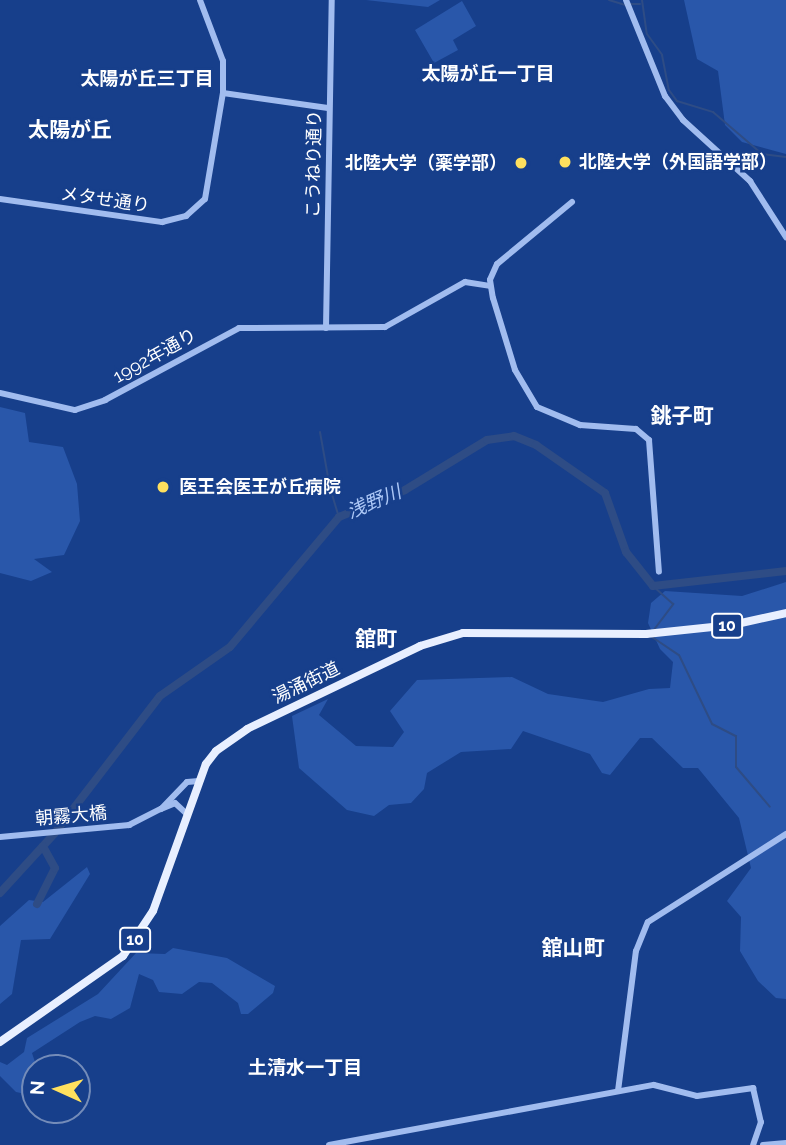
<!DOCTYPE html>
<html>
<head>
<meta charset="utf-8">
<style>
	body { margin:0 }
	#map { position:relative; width:786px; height:1145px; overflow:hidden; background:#173f8b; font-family:Raleway,"Noto Sans JP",sans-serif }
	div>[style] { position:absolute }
	.green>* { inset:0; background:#2957aa }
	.stream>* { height:2px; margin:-1px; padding:0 1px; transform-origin:1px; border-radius:1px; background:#2e4c85 }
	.river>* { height:8px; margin:-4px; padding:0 4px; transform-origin:4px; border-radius:4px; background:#2e4c85 }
	.minor>* { height:6px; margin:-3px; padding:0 3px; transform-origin:3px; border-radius:3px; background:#a1bcef }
	.major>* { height:8px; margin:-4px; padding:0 4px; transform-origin:4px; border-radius:4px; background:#e8efff }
	.dots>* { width:19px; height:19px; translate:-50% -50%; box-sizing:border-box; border:4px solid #173f8b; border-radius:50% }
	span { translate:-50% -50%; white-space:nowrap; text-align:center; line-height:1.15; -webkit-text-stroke:5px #173f8b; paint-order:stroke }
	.shield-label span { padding:2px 5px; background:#173f8b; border:2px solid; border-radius:5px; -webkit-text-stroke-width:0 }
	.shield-label { font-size:16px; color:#fff; font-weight:700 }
	.poi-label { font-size:18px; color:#fff; font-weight:700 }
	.left { translate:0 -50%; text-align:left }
	.right { translate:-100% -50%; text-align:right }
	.street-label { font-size:18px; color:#fff }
	.neighbourhood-label { font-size:19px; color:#fff; font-weight:700 }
	.water-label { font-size:19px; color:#acc7f6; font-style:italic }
	.quarter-label { font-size:21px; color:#fff; font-weight:700 }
	.north { position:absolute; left:21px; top:1054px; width:70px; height:70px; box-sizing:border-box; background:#173f8b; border:2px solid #748cb9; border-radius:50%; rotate:274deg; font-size:19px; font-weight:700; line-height:28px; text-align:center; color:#fff }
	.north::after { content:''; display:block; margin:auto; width:24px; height:32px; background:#ffe05e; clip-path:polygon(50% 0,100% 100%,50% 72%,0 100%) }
</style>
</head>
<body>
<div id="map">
	<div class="green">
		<div style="clip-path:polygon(366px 0,440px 0,428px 7px)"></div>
		<div style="clip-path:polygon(684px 0,786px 0,786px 154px,742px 142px,725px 125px,718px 71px,697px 59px)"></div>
		<div style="clip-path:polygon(462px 1px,476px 26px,453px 40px,458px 50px,434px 63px,415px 30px)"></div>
		<div style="clip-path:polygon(0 407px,25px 413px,29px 442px,63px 447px,77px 484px,80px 521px,64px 555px,34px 559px,52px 572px,31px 581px,0 573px)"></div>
		<div style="clip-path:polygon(786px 582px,786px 999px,776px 998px,758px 981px,740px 951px,741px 917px,727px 901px,751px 868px,739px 818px,698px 768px,683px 768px,652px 738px,640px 738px,610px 775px,602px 773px,590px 754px,523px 731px,511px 749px,461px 752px,427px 773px,424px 789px,411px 803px,389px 805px,374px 816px,347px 810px,299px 768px,292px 716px,328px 699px,319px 715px,356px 746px,393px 747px,404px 732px,390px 711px,417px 680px,512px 677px,548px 694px,603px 702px,649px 689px,670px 688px,673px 662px,660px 649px,648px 623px,651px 603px,665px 591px,742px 596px)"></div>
		<div style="clip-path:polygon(87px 867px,90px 874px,50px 939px,21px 940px,12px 994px,0 1004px,0 926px,29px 900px,43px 902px)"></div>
		<div style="clip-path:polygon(173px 948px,227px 958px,275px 986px,273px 993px,248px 1014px,241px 1014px,238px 1003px,212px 983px,199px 982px,182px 994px,159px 992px,153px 980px,139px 974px,130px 1008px,111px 1019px,95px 1016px,80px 1022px,32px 1053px,37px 1068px,35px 1096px,16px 1092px,0 1076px,0 1062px,7px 1065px,24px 1052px,27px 1038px,98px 994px,136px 953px,165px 954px)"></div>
	</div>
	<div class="stream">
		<div style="left:609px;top:0;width:17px;rotate:17deg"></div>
		<div style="left:642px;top:0;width:34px;rotate:82deg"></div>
		<div style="left:647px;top:34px;width:26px;rotate:54deg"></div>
		<div style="left:662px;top:55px;width:36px;rotate:79deg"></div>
		<div style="left:669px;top:90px;width:14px;rotate:54deg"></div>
		<div style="left:677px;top:101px;width:38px;rotate:17deg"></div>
		<div style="left:713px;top:112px;width:65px;rotate:40.6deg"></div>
		<div style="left:762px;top:154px;width:24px;rotate:7deg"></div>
		<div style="left:630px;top:4px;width:10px"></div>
		<div style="left:320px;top:432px;width:46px;rotate:79.9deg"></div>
		<div style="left:330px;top:488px;width:30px;rotate:73deg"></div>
		<div style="left:653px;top:631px;width:34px;rotate:-53deg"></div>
		<div style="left:673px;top:604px;width:27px;rotate:-138deg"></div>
		<div style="left:652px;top:637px;width:32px;rotate:34deg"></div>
		<div style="left:679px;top:655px;width:76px;rotate:64.4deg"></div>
		<div style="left:712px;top:724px;width:27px;rotate:27deg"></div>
		<div style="left:736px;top:736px;width:31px;rotate:90deg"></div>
		<div style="left:736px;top:767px;width:52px;rotate:49.6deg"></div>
	</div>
	<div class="river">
		<div style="left:0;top:893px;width:80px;rotate:-47.5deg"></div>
		<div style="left:54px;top:834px;width:174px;rotate:-52.5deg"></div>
		<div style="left:160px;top:696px;width:85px;rotate:-35deg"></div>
		<div style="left:230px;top:647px;width:170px;rotate:-50deg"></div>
		<div style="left:339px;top:517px;width:71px;rotate:-22.2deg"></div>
		<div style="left:405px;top:490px;width:96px;rotate:-31.4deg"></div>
		<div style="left:487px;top:440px;width:27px;rotate:-8deg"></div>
		<div style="left:514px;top:436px;width:24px;rotate:22deg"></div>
		<div style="left:536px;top:445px;width:84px;rotate:34.8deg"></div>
		<div style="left:605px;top:493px;width:63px;rotate:70.4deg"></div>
		<div style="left:626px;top:552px;width:43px;rotate:51.5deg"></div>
		<div style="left:653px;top:586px;width:134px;rotate:-6.4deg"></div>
		<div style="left:37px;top:904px;width:40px;rotate:-63.4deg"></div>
		<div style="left:55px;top:868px;width:25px;rotate:-119deg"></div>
	</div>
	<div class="minor">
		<div style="left:626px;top:0;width:104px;rotate:67.9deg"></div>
		<div style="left:665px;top:96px;width:30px;rotate:53deg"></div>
		<div style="left:683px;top:120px;width:91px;rotate:42.3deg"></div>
		<div style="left:750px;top:181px;width:67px;rotate:57.3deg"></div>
		<div style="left:223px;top:93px;width:106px;rotate:8.1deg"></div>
		<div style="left:0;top:199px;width:164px;rotate:8.1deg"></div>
		<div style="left:162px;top:222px;width:25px;rotate:-14deg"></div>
		<div style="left:186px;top:216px;width:25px;rotate:-42deg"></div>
		<div style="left:205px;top:199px;width:108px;rotate:-80.4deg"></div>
		<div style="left:223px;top:93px;width:32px;rotate:-90deg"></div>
		<div style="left:223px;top:61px;width:65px;rotate:-110.7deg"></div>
		<div style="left:572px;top:202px;width:97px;rotate:140.4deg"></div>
		<div style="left:497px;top:264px;width:17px;rotate:114deg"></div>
		<div style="left:490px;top:280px;width:18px;rotate:81deg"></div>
		<div style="left:493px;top:298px;width:75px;rotate:73deg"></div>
		<div style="left:515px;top:370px;width:43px;rotate:59.3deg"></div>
		<div style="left:537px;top:407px;width:47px;rotate:22.7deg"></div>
		<div style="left:580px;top:425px;width:56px;rotate:4.1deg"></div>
		<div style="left:636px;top:429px;width:17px;rotate:40deg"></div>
		<div style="left:649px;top:440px;width:132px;rotate:85.7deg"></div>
		<div style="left:326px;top:328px;width:328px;rotate:-89deg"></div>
		<div style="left:0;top:393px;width:77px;rotate:12.8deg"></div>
		<div style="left:75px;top:410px;width:32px;rotate:-18deg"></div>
		<div style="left:105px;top:400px;width:152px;rotate:-28.2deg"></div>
		<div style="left:239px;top:328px;width:146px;rotate:-0.4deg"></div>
		<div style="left:385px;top:327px;width:92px;rotate:-29.4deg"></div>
		<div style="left:465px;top:282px;width:25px;rotate:9deg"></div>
		<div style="left:161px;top:809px;width:15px;rotate:-23deg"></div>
		<div style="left:175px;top:803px;width:16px;rotate:43deg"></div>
		<div style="left:0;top:837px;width:130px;rotate:-5.3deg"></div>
		<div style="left:129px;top:825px;width:36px;rotate:-27deg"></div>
		<div style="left:161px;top:809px;width:37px;rotate:-46deg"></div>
		<div style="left:187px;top:782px;width:12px;rotate:-5deg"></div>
		<div style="left:618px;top:1091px;width:141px;rotate:-82.7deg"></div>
		<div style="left:636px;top:951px;width:31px;rotate:-68deg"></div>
		<div style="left:648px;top:922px;width:164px;rotate:-32.5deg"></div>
		<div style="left:329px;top:1145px;width:330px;rotate:-10.5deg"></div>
		<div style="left:654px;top:1085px;width:44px;rotate:14.3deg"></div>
		<div style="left:697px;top:1096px;width:57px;rotate:-8.1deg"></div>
		<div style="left:753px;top:1088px;width:35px;rotate:77deg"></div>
		<div style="left:761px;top:1122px;width:24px;rotate:109deg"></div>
		<div style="left:763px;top:1145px;width:23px;rotate:-5deg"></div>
	</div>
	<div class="major">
		<div style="left:0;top:1042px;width:150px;rotate:-35deg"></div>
		<div style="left:123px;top:956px;width:54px;rotate:-56.3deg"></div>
		<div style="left:153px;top:911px;width:156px;rotate:-70.2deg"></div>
		<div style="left:206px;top:764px;width:16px;rotate:-52deg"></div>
		<div style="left:216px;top:751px;width:38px;rotate:-35deg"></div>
		<div style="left:247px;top:729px;width:192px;rotate:-25.6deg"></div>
		<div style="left:420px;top:646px;width:45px;rotate:-16.8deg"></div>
		<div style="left:463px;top:633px;width:183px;rotate:0.3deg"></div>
		<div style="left:646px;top:634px;width:86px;rotate:-6deg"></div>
		<div style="left:732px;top:625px;width:55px;rotate:-12.5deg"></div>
	</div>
	<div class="dots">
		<div style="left:565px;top:162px;background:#ffe05e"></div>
		<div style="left:521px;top:163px;background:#ffe05e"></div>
		<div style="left:163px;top:487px;background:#ffe05e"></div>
	</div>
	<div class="shield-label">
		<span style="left:727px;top:626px">10</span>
		<span style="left:135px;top:940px">10</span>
	</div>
	<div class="poi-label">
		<span class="left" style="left:579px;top:162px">北陸大学（外国語学部）</span>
		<span class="right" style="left:507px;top:163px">北陸大学（薬学部）</span>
		<span class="left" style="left:179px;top:487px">医王会医王が丘病院</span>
	</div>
	<div class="street-label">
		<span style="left:314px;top:164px;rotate:-89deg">こうねり通り</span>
		<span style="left:105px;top:200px;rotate:8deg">メタせ通り</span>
		<span style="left:155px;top:356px;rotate:-29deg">1992年通り</span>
		<span style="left:306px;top:683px;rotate:-26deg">湯涌街道</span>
		<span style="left:71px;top:816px;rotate:-5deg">朝霧大橋</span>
	</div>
	<div class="neighbourhood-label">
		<span style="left:488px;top:74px">太陽が丘一丁目</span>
		<span style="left:147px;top:79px">太陽が丘三丁目</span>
		<span style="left:305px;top:1068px">土清水一丁目</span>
	</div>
	<div class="water-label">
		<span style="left:374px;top:502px;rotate:-23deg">浅野川</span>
	</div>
	<div class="quarter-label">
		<span style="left:70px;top:130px">太陽が丘</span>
		<span style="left:682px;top:416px">銚子町</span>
		<span style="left:376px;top:639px">舘町</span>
		<span style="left:573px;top:948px">舘山町</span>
	</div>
	<div class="north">N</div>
</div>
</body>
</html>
